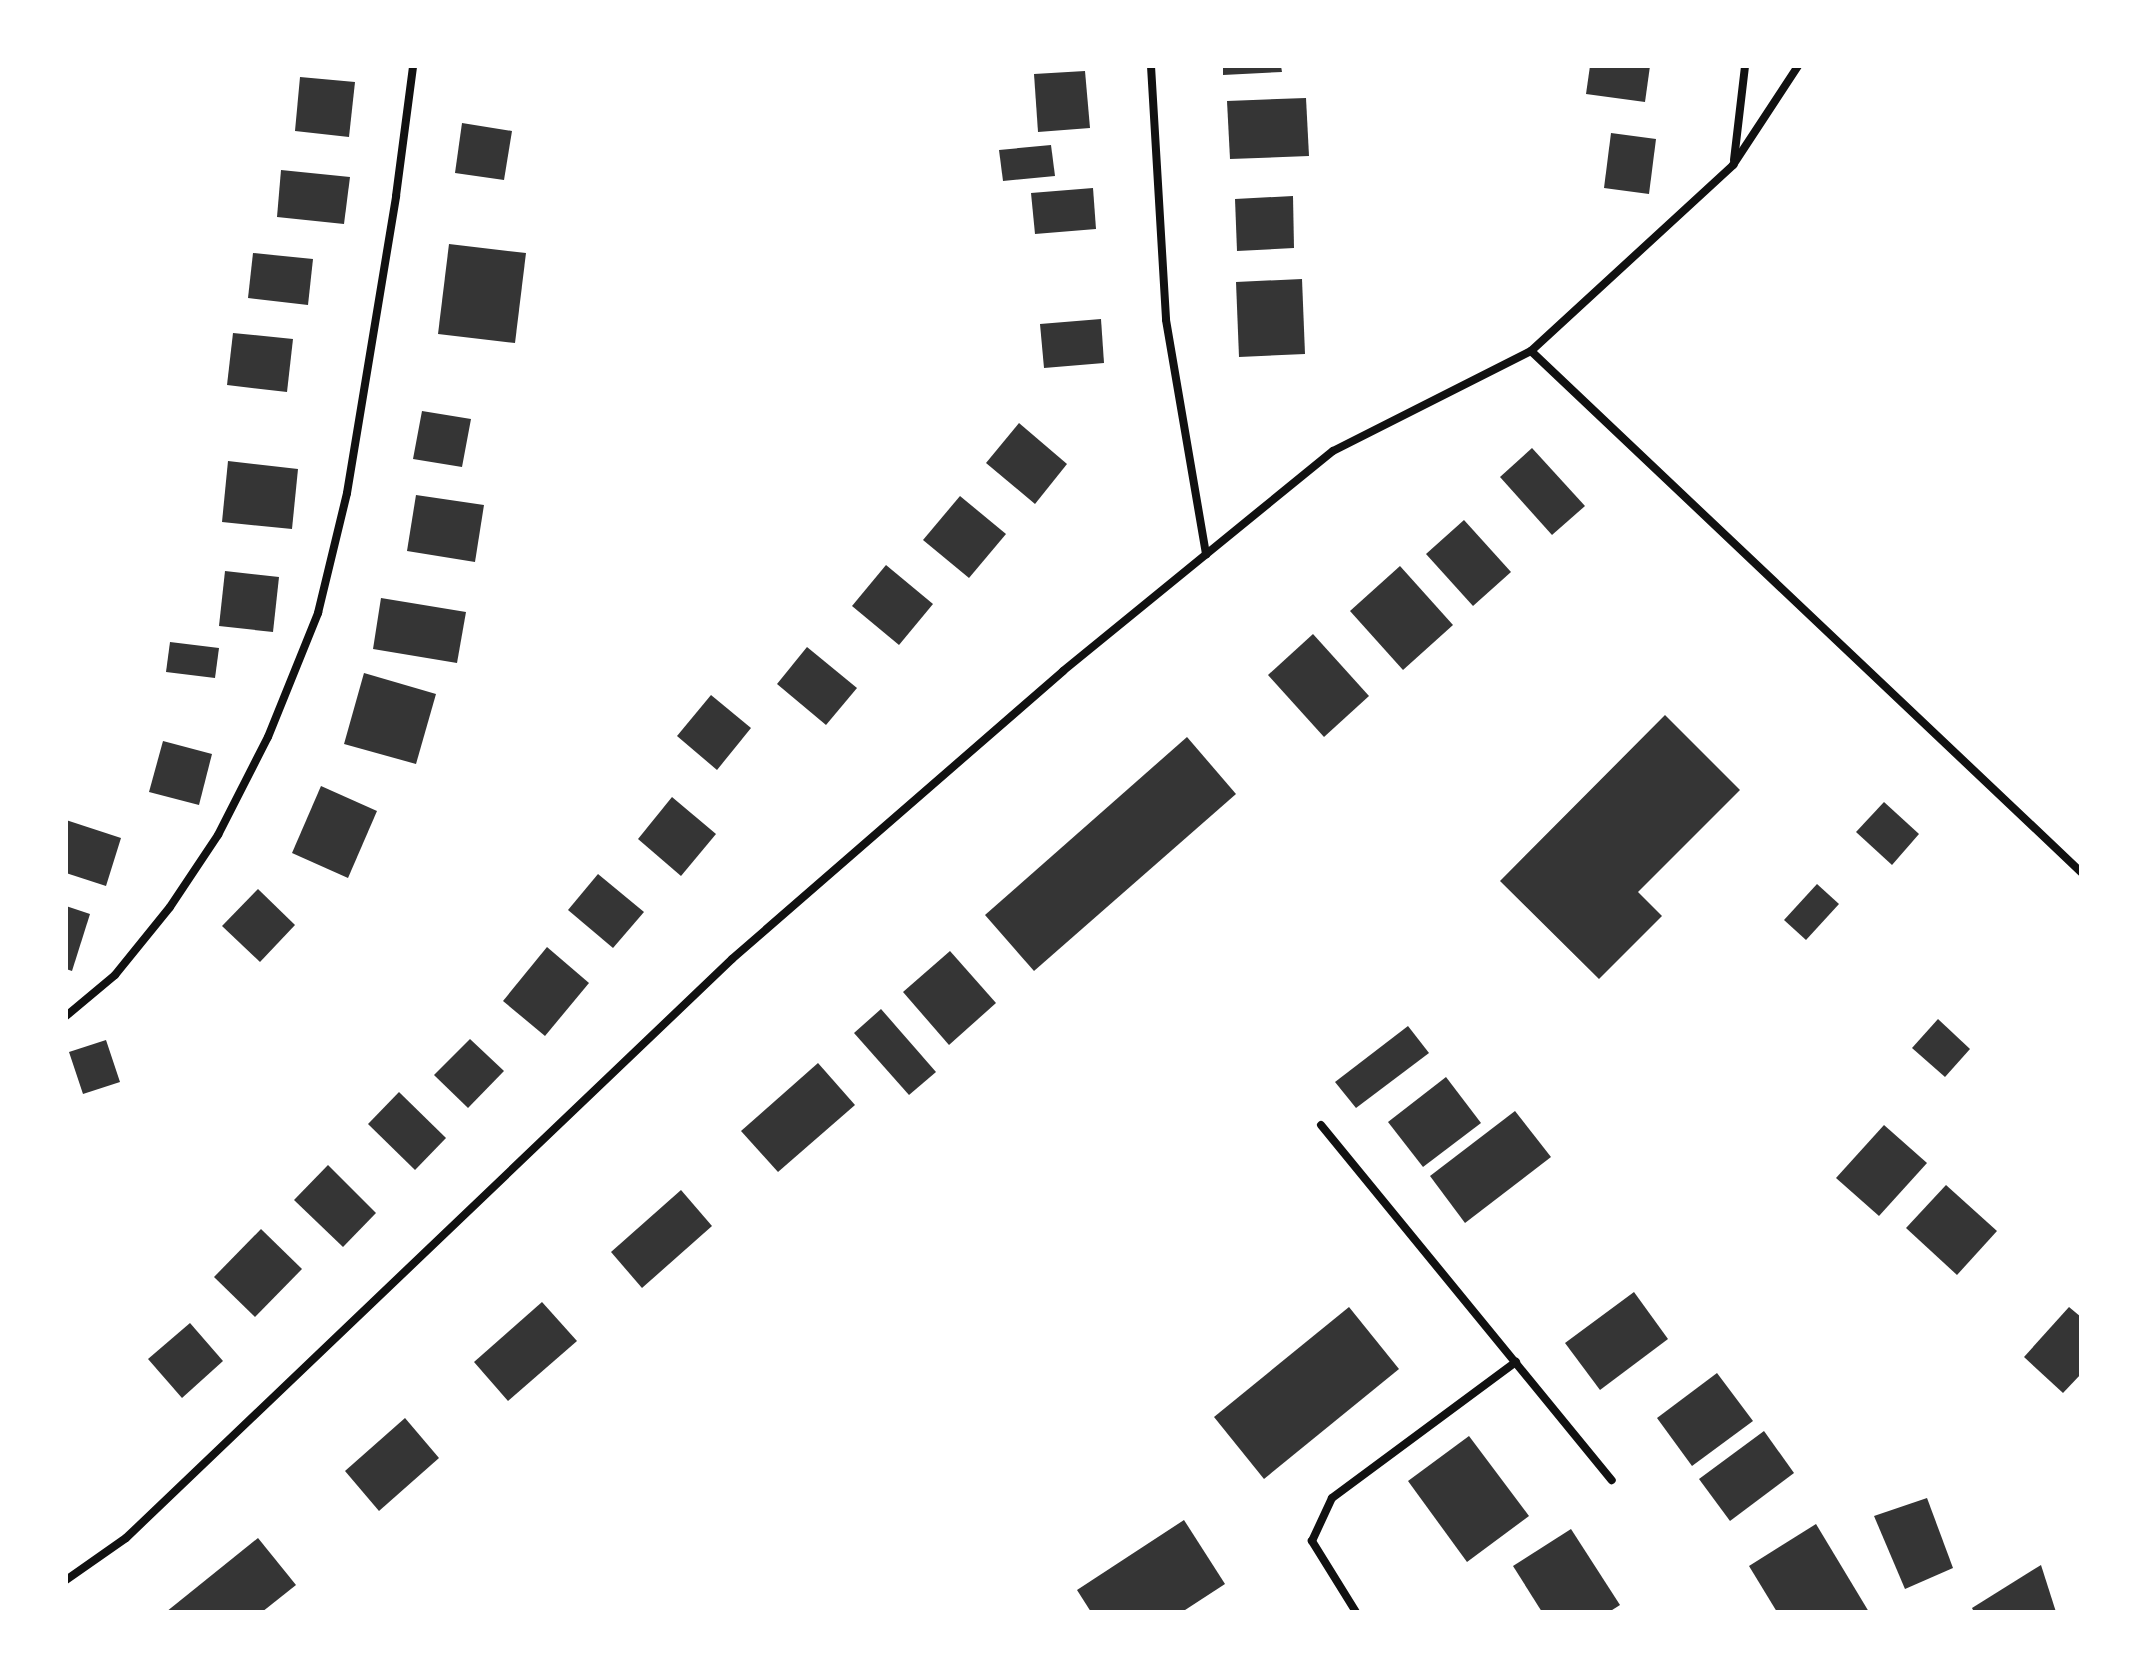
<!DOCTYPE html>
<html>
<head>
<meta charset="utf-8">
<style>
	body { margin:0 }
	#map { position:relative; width:2147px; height:1678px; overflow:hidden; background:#fff; font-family:Inter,sans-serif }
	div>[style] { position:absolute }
	.building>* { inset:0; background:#353535 }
	.minor>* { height:8px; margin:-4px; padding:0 4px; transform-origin:4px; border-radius:4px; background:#111 }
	span { translate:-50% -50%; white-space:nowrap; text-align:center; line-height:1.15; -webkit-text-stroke:8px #fff; paint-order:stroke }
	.frame { position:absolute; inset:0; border:68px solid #fff; pointer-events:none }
</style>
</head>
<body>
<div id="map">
	<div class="building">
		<div style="clip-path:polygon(1223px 66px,1281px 66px,1282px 72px,1223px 75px)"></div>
		<div style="clip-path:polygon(1590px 66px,1650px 66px,1645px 102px,1586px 94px)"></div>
		<div style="clip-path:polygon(1085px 71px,1090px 128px,1038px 132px,1034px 74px)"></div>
		<div style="clip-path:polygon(300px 77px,355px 82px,349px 137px,295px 131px)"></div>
		<div style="clip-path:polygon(1306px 98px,1309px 156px,1230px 159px,1227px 101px)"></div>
		<div style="clip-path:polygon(462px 123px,512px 131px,504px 180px,455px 173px)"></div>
		<div style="clip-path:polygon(1611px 133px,1656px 139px,1649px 194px,1604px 188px)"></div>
		<div style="clip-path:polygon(1051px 145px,1055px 176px,1003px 181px,999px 150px)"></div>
		<div style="clip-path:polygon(281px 170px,350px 177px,344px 224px,277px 217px)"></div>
		<div style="clip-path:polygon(1093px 188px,1096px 229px,1035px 234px,1031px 193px)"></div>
		<div style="clip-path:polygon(1293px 196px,1294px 248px,1237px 251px,1235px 199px)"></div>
		<div style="clip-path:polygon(449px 244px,526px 253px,515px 343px,438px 334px)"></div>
		<div style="clip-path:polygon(253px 253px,313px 259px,308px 305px,248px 298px)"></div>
		<div style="clip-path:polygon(1302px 279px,1305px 354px,1239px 357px,1236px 282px)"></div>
		<div style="clip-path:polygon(1101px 319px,1104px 363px,1044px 368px,1040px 324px)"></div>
		<div style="clip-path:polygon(233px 333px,293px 339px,287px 392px,227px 385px)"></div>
		<div style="clip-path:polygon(422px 411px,471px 419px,462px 467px,413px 459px)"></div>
		<div style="clip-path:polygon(1019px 423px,1067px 464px,1035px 504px,986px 463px)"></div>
		<div style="clip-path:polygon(1532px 448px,1585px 506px,1552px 535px,1500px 477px)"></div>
		<div style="clip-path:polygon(228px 461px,298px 469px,292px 529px,222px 522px)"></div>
		<div style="clip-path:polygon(416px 495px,484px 505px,475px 562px,407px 551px)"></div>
		<div style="clip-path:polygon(960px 496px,1006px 534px,969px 578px,923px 540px)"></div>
		<div style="clip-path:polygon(1464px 520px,1511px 572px,1473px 606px,1426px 554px)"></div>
		<div style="clip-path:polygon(886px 565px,933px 604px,899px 645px,852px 606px)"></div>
		<div style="clip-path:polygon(1400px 566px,1453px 625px,1403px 670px,1350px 611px)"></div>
		<div style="clip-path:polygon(225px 571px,279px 577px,273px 632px,219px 626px)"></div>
		<div style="clip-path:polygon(381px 598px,466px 612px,457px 663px,373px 649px)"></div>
		<div style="clip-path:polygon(1313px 634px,1369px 696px,1324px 737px,1268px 675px)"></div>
		<div style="clip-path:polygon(170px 642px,219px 648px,215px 678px,166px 672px)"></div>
		<div style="clip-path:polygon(807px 647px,857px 688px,826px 725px,777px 684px)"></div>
		<div style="clip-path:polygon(364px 673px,436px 694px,416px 764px,344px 744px)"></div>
		<div style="clip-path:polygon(711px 695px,751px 728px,717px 770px,677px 736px)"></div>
		<div style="clip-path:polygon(1665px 715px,1740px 790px,1638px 892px,1662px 916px,1599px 979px,1500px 881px)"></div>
		<div style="clip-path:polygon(1187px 737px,1236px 794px,1034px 971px,985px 915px)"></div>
		<div style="clip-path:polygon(163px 741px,212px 754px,199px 805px,149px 792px)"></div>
		<div style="clip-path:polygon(321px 786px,377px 811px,348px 878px,292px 853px)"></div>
		<div style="clip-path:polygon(672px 797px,716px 834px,681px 876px,638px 839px)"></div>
		<div style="clip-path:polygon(1884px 802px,1919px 834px,1892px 865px,1856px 832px)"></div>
		<div style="clip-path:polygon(66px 820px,121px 838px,106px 886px,66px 873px)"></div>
		<div style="clip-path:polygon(598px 874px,644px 912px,613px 948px,568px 910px)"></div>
		<div style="clip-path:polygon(1817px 884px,1839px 904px,1806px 940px,1784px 920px)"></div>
		<div style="clip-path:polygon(258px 889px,295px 925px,260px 962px,222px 926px)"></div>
		<div style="clip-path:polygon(66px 906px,90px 914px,72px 971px,66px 969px)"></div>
		<div style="clip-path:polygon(547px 947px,589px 983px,545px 1036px,503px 1001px)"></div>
		<div style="clip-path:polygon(950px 951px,996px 1003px,949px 1045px,903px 992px)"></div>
		<div style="clip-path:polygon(881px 1009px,936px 1072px,909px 1095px,854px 1033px)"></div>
		<div style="clip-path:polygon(1938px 1019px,1970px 1049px,1945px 1077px,1912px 1048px)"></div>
		<div style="clip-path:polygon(1408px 1026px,1429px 1053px,1356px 1108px,1335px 1082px)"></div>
		<div style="clip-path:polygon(470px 1039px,504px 1071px,468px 1108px,434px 1075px)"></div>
		<div style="clip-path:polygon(106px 1040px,120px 1082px,83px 1094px,69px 1052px)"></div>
		<div style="clip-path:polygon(818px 1063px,855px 1105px,778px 1172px,741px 1131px)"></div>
		<div style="clip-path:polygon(1446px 1077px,1481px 1123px,1423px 1167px,1388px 1122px)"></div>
		<div style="clip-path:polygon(399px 1092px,446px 1138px,415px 1170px,368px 1124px)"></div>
		<div style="clip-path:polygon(1515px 1111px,1551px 1157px,1465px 1223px,1430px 1176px)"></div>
		<div style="clip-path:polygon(1884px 1125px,1927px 1163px,1879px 1216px,1836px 1178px)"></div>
		<div style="clip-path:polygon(328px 1165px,376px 1213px,343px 1247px,294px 1200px)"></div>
		<div style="clip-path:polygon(1946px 1185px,1997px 1231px,1957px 1275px,1906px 1228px)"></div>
		<div style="clip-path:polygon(681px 1190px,712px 1226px,642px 1288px,611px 1252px)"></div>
		<div style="clip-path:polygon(261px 1229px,302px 1269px,255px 1317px,214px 1277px)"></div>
		<div style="clip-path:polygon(1634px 1292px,1668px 1339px,1600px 1390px,1565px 1343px)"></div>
		<div style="clip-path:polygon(542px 1302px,577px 1341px,508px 1401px,474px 1362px)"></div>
		<div style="clip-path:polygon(1349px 1307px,1399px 1369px,1264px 1479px,1214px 1417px)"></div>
		<div style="clip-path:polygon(2069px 1307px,2081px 1317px,2081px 1374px,2063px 1393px,2024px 1357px)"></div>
		<div style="clip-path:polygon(190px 1323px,223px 1361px,182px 1398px,148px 1359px)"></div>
		<div style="clip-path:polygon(1717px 1373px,1753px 1421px,1692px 1466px,1657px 1418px)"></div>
		<div style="clip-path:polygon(405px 1418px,439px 1458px,379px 1511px,345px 1471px)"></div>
		<div style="clip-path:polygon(1764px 1431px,1794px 1473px,1730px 1521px,1699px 1479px)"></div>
		<div style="clip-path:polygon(1469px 1436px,1529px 1516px,1467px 1562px,1408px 1481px)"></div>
		<div style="clip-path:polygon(1927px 1498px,1953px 1568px,1905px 1589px,1874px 1516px)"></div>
		<div style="clip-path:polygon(1184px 1520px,1225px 1584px,1182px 1612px,1091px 1612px,1077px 1590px)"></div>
		<div style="clip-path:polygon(1816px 1524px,1869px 1612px,1777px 1612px,1749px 1566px)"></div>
		<div style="clip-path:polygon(1571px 1529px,1620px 1605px,1609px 1612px,1542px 1612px,1513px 1566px)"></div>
		<div style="clip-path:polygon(258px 1538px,296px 1585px,262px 1612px,166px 1612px)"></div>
		<div style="clip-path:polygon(2041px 1565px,2056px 1612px,1974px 1612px,1972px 1608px)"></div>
	</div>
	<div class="minor">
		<div style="left:1151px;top:66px;width:254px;rotate:86.6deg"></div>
		<div style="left:1166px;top:320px;width:238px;rotate:80.3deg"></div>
		<div style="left:1734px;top:160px;width:95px;rotate:-83.3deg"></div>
		<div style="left:1531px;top:351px;width:758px;rotate:43.45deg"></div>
		<div style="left:66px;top:1016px;width:64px;rotate:-39.9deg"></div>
		<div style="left:115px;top:975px;width:87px;rotate:-51deg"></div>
		<div style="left:170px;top:907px;width:87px;rotate:-56.3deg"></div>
		<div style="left:218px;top:835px;width:110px;rotate:-63deg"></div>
		<div style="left:268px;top:737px;width:134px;rotate:-68deg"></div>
		<div style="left:318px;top:613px;width:123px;rotate:-76.4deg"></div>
		<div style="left:347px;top:493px;width:301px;rotate:-80.6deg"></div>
		<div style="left:396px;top:196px;width:131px;rotate:-82.5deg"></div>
		<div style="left:1321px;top:1125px;width:459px;rotate:50.7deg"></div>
		<div style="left:66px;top:1580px;width:73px;rotate:-35deg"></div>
		<div style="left:126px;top:1538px;width:838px;rotate:-43.69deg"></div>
		<div style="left:732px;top:959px;width:439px;rotate:-41deg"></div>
		<div style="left:1063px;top:671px;width:348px;rotate:-39.2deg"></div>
		<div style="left:1333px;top:451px;width:222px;rotate:-26.8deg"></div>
		<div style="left:1531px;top:351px;width:275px;rotate:-42.6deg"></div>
		<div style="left:1733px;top:165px;width:118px;rotate:-56.7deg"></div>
		<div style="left:1356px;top:1612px;width:84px;rotate:-121.8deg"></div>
		<div style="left:1312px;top:1541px;width:47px;rotate:-65.1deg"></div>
		<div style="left:1332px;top:1498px;width:229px;rotate:-36.5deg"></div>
	</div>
	<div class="frame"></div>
</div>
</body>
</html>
